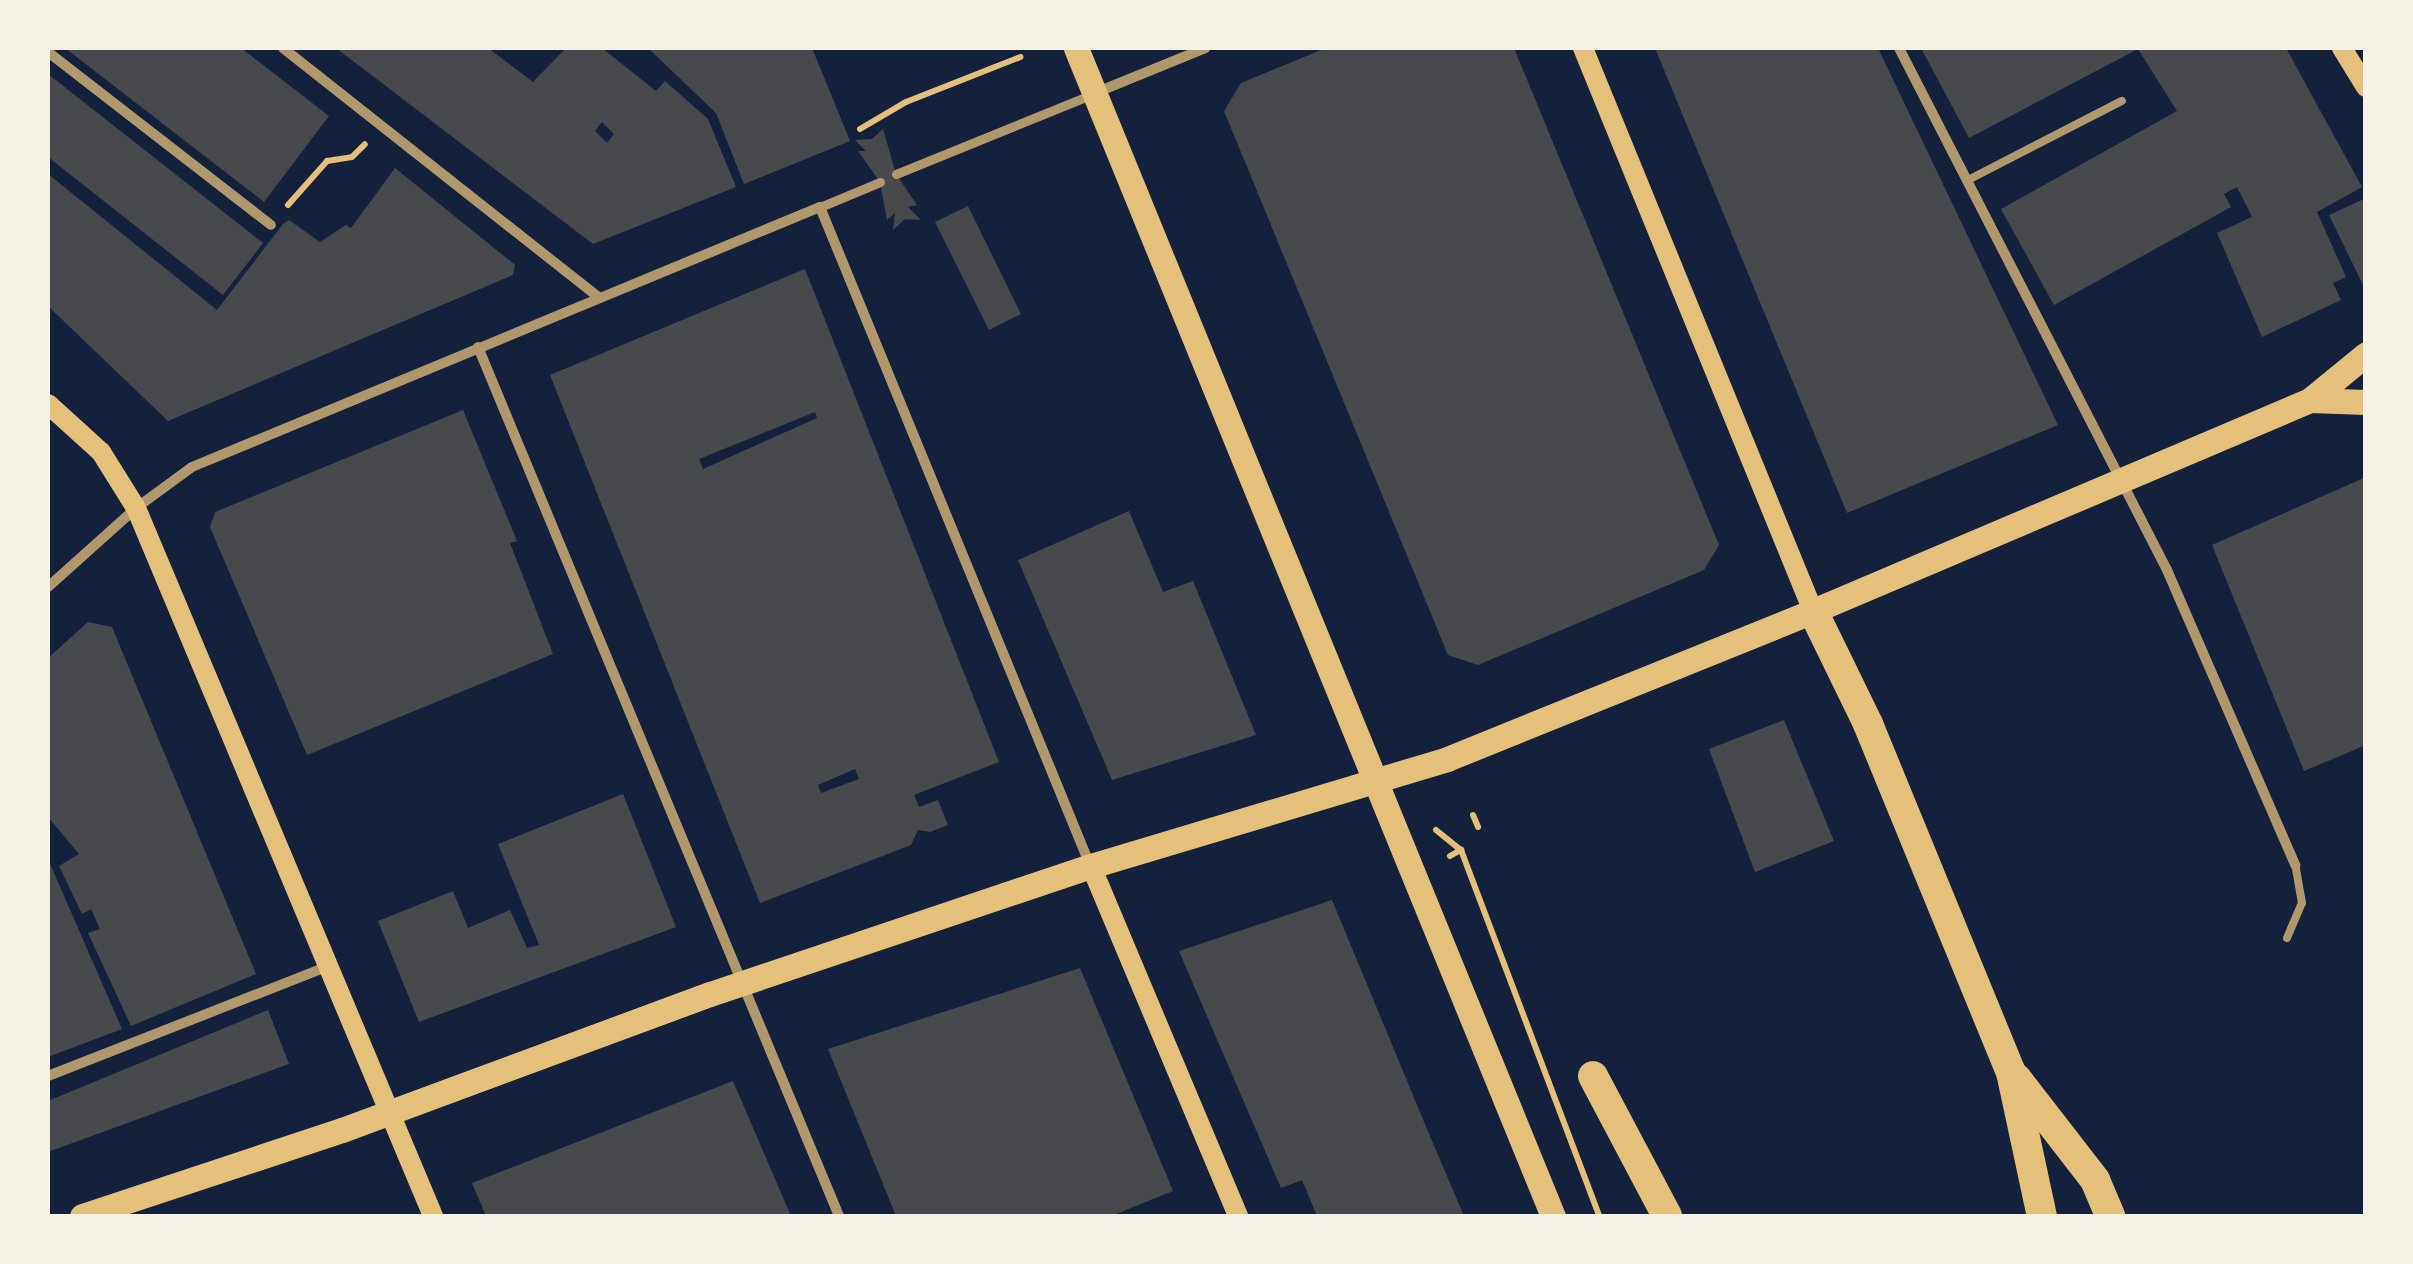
<!DOCTYPE html>
<html>
<head>
<meta charset="utf-8">
<style>
	body { margin:0 }
	#map { position:relative; width:2413px; height:1264px; overflow:hidden; background:#14213d; font-family:Rubik,sans-serif }
	div>[style] { position:absolute }
	.building>* { inset:0; background:#48494c }
	.path>* { height:6px; margin:-3px; padding:0 3px; transform-origin:3px; border-radius:3px; background:#e5c07b }
	.service>* { height:8px; margin:-4px; padding:0 4px; transform-origin:4px; border-radius:4px; background:#b1986c }
	.pedestrian>* { height:9px; margin:-4.5px; padding:0 4.5px; transform-origin:4.5px; border-radius:4.5px; background:#b1986c }
	.minor>* { height:10px; margin:-5px; padding:0 5px; transform-origin:5px; border-radius:5px; background:#b1986c }
	.secondary>* { height:20px; margin:-10px; padding:0 10px; transform-origin:10px; border-radius:10px; background:#e5c07b }
	.primary>* { height:25px; margin:-12.5px; padding:0 12.5px; transform-origin:12.5px; border-radius:12.5px; background:#e5c07b }
	.motorway>* { height:30px; margin:-15px; padding:0 15px; transform-origin:15px; border-radius:15px; background:#e5c07b }
	span { translate:-50% -50%; white-space:nowrap; text-align:center; line-height:1.15; -webkit-text-stroke:10px #f6f1e7; paint-order:stroke }
	.frame { position:absolute; inset:0; border:50px solid #f6f1e7; pointer-events:none }
</style>
</head>
<body>
<div id="map">
	<div class="building">
		<div style="clip-path:polygon(65px 48px,241px 48px,329px 116px,264px 202px)"></div>
		<div style="clip-path:polygon(evenodd,336px 48px,488px 48px,533px 82px,566px 48px,602px 48px,656px 91px,665px 81px,708px 119px,736px 187px,593px 244px,336px 48px,602px 122px,614px 134px,607px 143px,595px 131px,602px 122px)"></div>
		<div style="clip-path:polygon(648px 48px,812px 48px,850px 141px,744px 184px,716px 113px)"></div>
		<div style="clip-path:polygon(1326px 48px,1514px 48px,1719px 545px,1704px 570px,1478px 665px,1448px 655px,1224px 111px,1241px 83px)"></div>
		<div style="clip-path:polygon(1655px 48px,1878px 48px,2058px 425px,1847px 513px)"></div>
		<div style="clip-path:polygon(1921px 48px,2286px 48px,2362px 187px,2317px 212px,2346px 277px,2333px 283px,2341px 300px,2262px 337px,2217px 233px,2252px 217px,2237px 187px,2224px 194px,2231px 207px,2054px 305px,2001px 209px,2177px 111px,2138px 49px,1969px 138px)"></div>
		<div style="clip-path:polygon(48px 74px,263px 243px,223px 295px,48px 157px)"></div>
		<div style="clip-path:polygon(883px 129px,896px 174px,917px 205px,908px 207px,921px 220px,905px 219px,893px 230px,895px 213px,887px 220px,880px 182px,858px 151px,866px 151px,855px 140px,872px 139px)"></div>
		<div style="clip-path:polygon(395px 168px,515px 265px,513px 275px,168px 421px,48px 306px,48px 174px,217px 310px,283px 224px,289px 220px,320px 242px,346px 225px,351px 228px)"></div>
		<div style="clip-path:polygon(2366px 198px,2366px 291px,2329px 215px)"></div>
		<div style="clip-path:polygon(968px 206px,1021px 314px,989px 330px,935px 222px)"></div>
		<div style="clip-path:polygon(evenodd,805px 269px,999px 762px,914px 795px,919px 807px,938px 800px,948px 825px,930px 832px,918px 830px,911px 845px,760px 903px,550px 375px,805px 269px,815px 412px,817px 418px,703px 469px,699px 459px,815px 412px,805px 269px,855px 769px,859px 779px,821px 793px,818px 785px,855px 769px)"></div>
		<div style="clip-path:polygon(463px 410px,517px 541px,510px 543px,553px 654px,307px 755px,210px 527px,215px 512px)"></div>
		<div style="clip-path:polygon(2366px 477px,2366px 745px,2304px 771px,2212px 545px)"></div>
		<div style="clip-path:polygon(1129px 511px,1163px 592px,1193px 581px,1256px 735px,1112px 780px,1018px 560px)"></div>
		<div style="clip-path:polygon(88px 622px,112px 627px,256px 974px,131px 1026px,88px 933px,100px 929px,91px 909px,82px 914px,59px 866px,79px 854px,48px 817px,48px 658px)"></div>
		<div style="clip-path:polygon(1784px 720px,1834px 841px,1755px 872px,1709px 749px)"></div>
		<div style="clip-path:polygon(623px 794px,676px 927px,419px 1022px,378px 921px,453px 891px,468px 928px,510px 910px,527px 948px,539px 945px,498px 844px)"></div>
		<div style="clip-path:polygon(48px 859px,122px 1029px,48px 1057px)"></div>
		<div style="clip-path:polygon(1332px 900px,1427px 1129px,1464px 1216px,1317px 1216px,1302px 1180px,1281px 1188px,1179px 951px)"></div>
		<div style="clip-path:polygon(1080px 968px,1173px 1191px,1111px 1216px,896px 1216px,828px 1049px)"></div>
		<div style="clip-path:polygon(268px 1010px,289px 1064px,48px 1152px,48px 1101px)"></div>
		<div style="clip-path:polygon(733px 1081px,791px 1216px,486px 1216px,472px 1183px)"></div>
	</div>
	<div class="path">
		<div style="left:860px;top:129px;width:53px;rotate:-30.4deg"></div>
		<div style="left:906px;top:102px;width:123px;rotate:-21.5deg"></div>
		<div style="left:288px;top:205px;width:59px;rotate:-48.4deg"></div>
		<div style="left:327px;top:161px;width:25px;rotate:-9deg"></div>
		<div style="left:352px;top:157px;width:18px;rotate:-45deg"></div>
		<div style="left:1473px;top:815px;width:13px;rotate:67deg"></div>
		<div style="left:1436px;top:830px;width:32px;rotate:39deg"></div>
		<div style="left:1461px;top:850px;width:391px;rotate:69.3deg"></div>
		<div style="left:1450px;top:856px;width:13px;rotate:-29deg"></div>
	</div>
	<div class="service">
		<div style="left:1968px;top:180px;width:173px;rotate:-27.2deg"></div>
		<div style="left:2287px;top:938px;width:38px;rotate:-67deg"></div>
		<div style="left:2302px;top:903px;width:39px;rotate:-100deg"></div>
	</div>
	<div class="pedestrian">
		<div style="left:896px;top:174px;width:210px;rotate:-22.1deg"></div>
		<div style="left:820px;top:207px;width:65px;rotate:-22.6deg"></div>
	</div>
	<div class="minor">
		<div style="left:283px;top:48px;width:403px;rotate:38.3deg"></div>
		<div style="left:1899px;top:48px;width:587px;rotate:62.82deg"></div>
		<div style="left:2167px;top:570px;width:322px;rotate:66.5deg"></div>
		<div style="left:48px;top:52px;width:282px;rotate:37.8deg"></div>
		<div style="left:1095px;top:93px;width:119px;rotate:-22.2deg"></div>
		<div style="left:478px;top:347px;width:941px;rotate:67.44deg"></div>
		<div style="left:48px;top:587px;width:118px;rotate:-41.9deg"></div>
		<div style="left:136px;top:508px;width:69px;rotate:-36.2deg"></div>
		<div style="left:192px;top:467px;width:680px;rotate:-22.49deg"></div>
		<div style="left:820px;top:207px;width:711px;rotate:67.69deg"></div>
		<div style="left:48px;top:1076px;width:301px;rotate:-21.4deg"></div>
	</div>
	<div class="secondary">
		<div style="left:1583px;top:48px;width:608px;rotate:67.78deg"></div>
		<div style="left:2342px;top:48px;width:46px;rotate:58.4deg"></div>
		<div style="left:48px;top:404px;width:72px;rotate:42.2deg"></div>
		<div style="left:101px;top:452px;width:66px;rotate:58deg"></div>
		<div style="left:136px;top:508px;width:768px;rotate:67.24deg"></div>
		<div style="left:1091px;top:866px;width:380px;rotate:67.2deg"></div>
	</div>
	<div class="primary">
		<div style="left:1076px;top:48px;width:1262px;rotate:67.79deg"></div>
		<div style="left:2310px;top:400px;width:56px;rotate:2deg"></div>
		<div style="left:82px;top:1216px;width:274px;rotate:-18.3deg"></div>
		<div style="left:342px;top:1130px;width:392px;rotate:-20.3deg"></div>
		<div style="left:710px;top:994px;width:402px;rotate:-18.6deg"></div>
		<div style="left:1091px;top:866px;width:372px;rotate:-16.7deg"></div>
		<div style="left:1447px;top:759px;width:395px;rotate:-22deg"></div>
		<div style="left:1813px;top:611px;width:540px;rotate:-23deg"></div>
		<div style="left:2310px;top:400px;width:72px;rotate:-39.4deg"></div>
	</div>
	<div class="motorway">
		<div style="left:1813px;top:611px;width:126px;rotate:64deg"></div>
		<div style="left:1868px;top:724px;width:376px;rotate:67.7deg"></div>
		<div style="left:2011px;top:1072px;width:147px;rotate:77.9deg"></div>
		<div style="left:1593px;top:1076px;width:158px;rotate:62.1deg"></div>
		<div style="left:2017px;top:1079px;width:128px;rotate:52.3deg"></div>
		<div style="left:2095px;top:1180px;width:39px;rotate:67deg"></div>
	</div>
	<div class="frame"></div>
</div>
</body>
</html>
